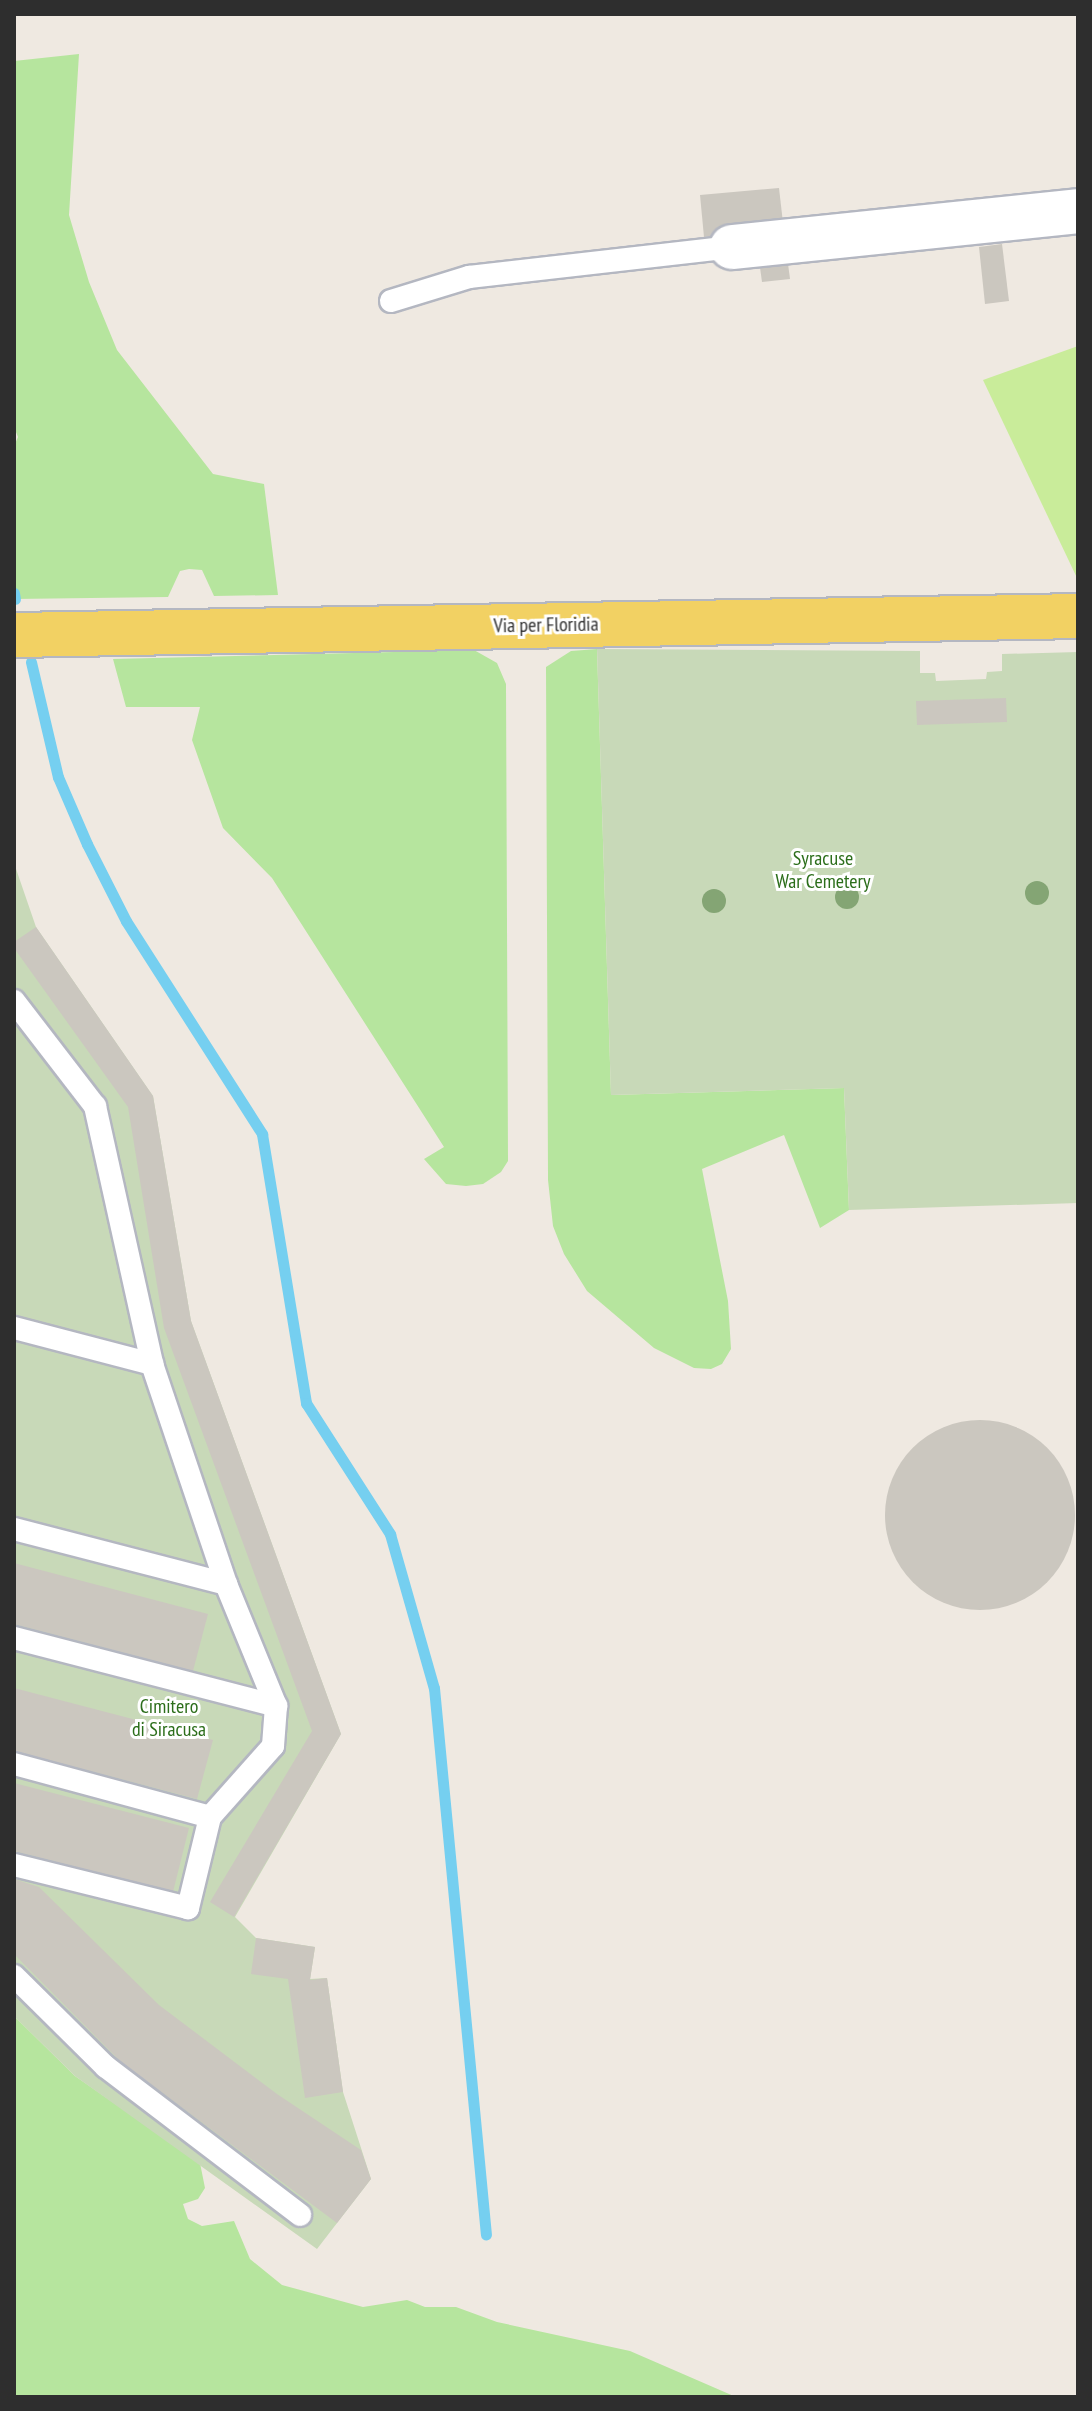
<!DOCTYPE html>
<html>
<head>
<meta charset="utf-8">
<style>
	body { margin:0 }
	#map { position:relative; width:1092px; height:2411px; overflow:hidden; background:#efe9e1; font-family:"PT Sans Narrow",sans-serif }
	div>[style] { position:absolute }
	.green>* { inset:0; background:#b6e59e }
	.cemetery>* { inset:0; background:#c8d9b8 }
	.pitch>* { inset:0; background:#c9ec9a }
	.stream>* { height:11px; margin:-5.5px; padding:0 5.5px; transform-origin:5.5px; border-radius:5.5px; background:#75cff0 }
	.building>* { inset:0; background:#cbc7bf }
	.round { border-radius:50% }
	.roads { filter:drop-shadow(2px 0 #b4b7c1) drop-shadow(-2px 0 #b4b7c1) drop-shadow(0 2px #b4b7c1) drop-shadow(0 -2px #b4b7c1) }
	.lane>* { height:22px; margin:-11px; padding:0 11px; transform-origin:11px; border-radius:11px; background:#fff }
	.street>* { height:44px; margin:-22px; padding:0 22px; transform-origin:22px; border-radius:22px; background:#fff }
	.primary>* { height:44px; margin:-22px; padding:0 22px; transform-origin:22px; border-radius:22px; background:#f2d163 }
	.trees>* { width:24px; height:24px; margin:-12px; border-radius:50%; background:#84a574 }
	span { translate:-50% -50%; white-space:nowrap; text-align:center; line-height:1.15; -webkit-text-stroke:6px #fff; paint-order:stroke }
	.street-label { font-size:20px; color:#2e2e2e }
	.park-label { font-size:20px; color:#2c6e1b }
	.frame { position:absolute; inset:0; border:16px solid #2e2e2e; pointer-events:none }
</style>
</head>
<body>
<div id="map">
	<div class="green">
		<div style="clip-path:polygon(79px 54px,69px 215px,89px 282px,117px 350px,213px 474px,264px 484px,278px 595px,214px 596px,202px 570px,189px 569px,180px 571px,168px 597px,14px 599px,14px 446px,18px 437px,14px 427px,14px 61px)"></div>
		<div style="clip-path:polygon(597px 649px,611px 1095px,844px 1088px,849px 1210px,820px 1228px,784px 1135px,702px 1169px,728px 1301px,731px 1349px,722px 1364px,711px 1369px,694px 1368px,654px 1348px,587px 1291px,564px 1254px,553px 1226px,548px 1180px,546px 667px,571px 651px)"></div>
		<div style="clip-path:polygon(474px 650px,497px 663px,506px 684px,508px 1161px,501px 1172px,483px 1184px,466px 1186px,446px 1184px,424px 1159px,444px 1147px,272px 878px,223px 828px,192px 740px,200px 707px,126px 707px,113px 659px)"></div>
		<div style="clip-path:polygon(14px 2016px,75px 2076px,200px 2163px,205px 2188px,198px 2199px,183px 2204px,188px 2219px,202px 2226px,234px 2221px,250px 2259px,282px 2285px,363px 2307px,407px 2300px,425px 2307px,456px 2307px,497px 2322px,630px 2351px,736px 2397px,14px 2397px)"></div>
	</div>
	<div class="cemetery">
		<div style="clip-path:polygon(597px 649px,920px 651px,920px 673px,935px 673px,936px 681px,986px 679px,987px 672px,1002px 671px,1002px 654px,1078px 652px,1078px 1203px,849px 1210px,844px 1088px,611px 1095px)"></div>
		<div style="clip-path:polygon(14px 863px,36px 927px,153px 1096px,191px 1321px,341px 1734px,235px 1917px,256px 1938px,315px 1947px,310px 1979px,327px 1978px,343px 2092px,371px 2179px,317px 2249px,75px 2076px,14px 2016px)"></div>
	</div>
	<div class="pitch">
		<div style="clip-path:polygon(1078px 346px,1078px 580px,983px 380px)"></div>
	</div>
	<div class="stream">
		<div style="left:14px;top:593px;width:6px;rotate:81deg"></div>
		<div style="left:31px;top:662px;width:118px;rotate:76.8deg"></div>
		<div style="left:58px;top:777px;width:73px;rotate:66.6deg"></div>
		<div style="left:87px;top:844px;width:86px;rotate:63.1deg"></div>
		<div style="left:126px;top:921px;width:253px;rotate:57.4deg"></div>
		<div style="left:262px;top:1134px;width:273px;rotate:80.7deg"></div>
		<div style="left:306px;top:1403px;width:156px;rotate:57.3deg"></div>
		<div style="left:390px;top:1534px;width:160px;rotate:74.1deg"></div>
		<div style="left:434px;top:1688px;width:549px;rotate:84.57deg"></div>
	</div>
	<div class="building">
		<div style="clip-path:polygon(779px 188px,783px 223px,755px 232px,704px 237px,700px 195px)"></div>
		<div style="clip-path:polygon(1002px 244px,1009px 301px,985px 304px,979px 247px)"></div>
		<div style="clip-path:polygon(787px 256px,790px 279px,762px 282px,759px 260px)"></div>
		<div style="clip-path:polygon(1006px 698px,1007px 722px,917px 725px,916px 701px)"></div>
		<div style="clip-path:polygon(36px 927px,153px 1096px,191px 1321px,341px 1734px,234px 1917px,210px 1902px,312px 1731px,164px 1328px,128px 1107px,14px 948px,14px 942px)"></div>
		<div class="round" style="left:885px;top:1420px;width:190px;height:190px"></div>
		<div style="clip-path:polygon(14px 1563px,208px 1614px,193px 1671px,14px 1624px)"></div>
		<div style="clip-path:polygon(14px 1688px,213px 1740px,197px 1799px,14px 1751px)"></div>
		<div style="clip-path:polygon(14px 1783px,189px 1828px,173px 1892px,14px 1851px)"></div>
		<div style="clip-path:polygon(14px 1879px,39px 1887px,159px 2005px,277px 2094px,361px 2150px,371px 2179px,337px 2223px,121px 2062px,14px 1954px)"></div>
		<div style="clip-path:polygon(256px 1938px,315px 1947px,310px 1980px,327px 1978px,343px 2092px,305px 2098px,288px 1979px,251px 1974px)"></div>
	</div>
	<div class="roads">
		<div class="lane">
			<div style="left:391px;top:301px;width:82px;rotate:-17.1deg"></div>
			<div style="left:469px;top:277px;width:265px;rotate:-6.5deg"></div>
			<div style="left:14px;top:1001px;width:133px;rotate:52.4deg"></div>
			<div style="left:95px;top:1106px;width:264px;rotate:77.5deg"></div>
			<div style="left:152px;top:1364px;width:232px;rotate:71.4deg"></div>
			<div style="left:226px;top:1584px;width:132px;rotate:67.7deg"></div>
			<div style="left:276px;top:1706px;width:40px;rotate:94.3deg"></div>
			<div style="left:273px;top:1746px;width:95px;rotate:131.6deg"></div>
			<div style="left:210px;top:1817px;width:94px;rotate:103.6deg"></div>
			<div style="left:188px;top:1908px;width:179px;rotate:-166.1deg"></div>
			<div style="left:14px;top:1328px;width:143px;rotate:14.6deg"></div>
			<div style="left:14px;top:1529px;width:219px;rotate:14.5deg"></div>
			<div style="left:14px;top:1638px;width:271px;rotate:14.5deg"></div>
			<div style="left:14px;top:1764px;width:203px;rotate:15.1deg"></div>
			<div style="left:14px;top:1976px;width:129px;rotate:44.7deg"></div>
			<div style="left:106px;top:2067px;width:244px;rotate:37.3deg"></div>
		</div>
		<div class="street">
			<div style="left:732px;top:247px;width:348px;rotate:-5.9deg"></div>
		</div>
		<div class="primary">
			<div style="left:14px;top:635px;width:1064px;rotate:-1.02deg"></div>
		</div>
	</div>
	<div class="trees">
		<div style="left:1037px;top:893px"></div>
		<div style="left:847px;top:897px"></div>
		<div style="left:714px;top:901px"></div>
	</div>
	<div class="street-label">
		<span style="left:546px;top:625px;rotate:-1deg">Via per Floridia</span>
	</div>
	<div class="park-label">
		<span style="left:823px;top:870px">Syracuse<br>War Cemetery</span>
		<span style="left:169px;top:1718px">Cimitero<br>di Siracusa</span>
	</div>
	<div class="frame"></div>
</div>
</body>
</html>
